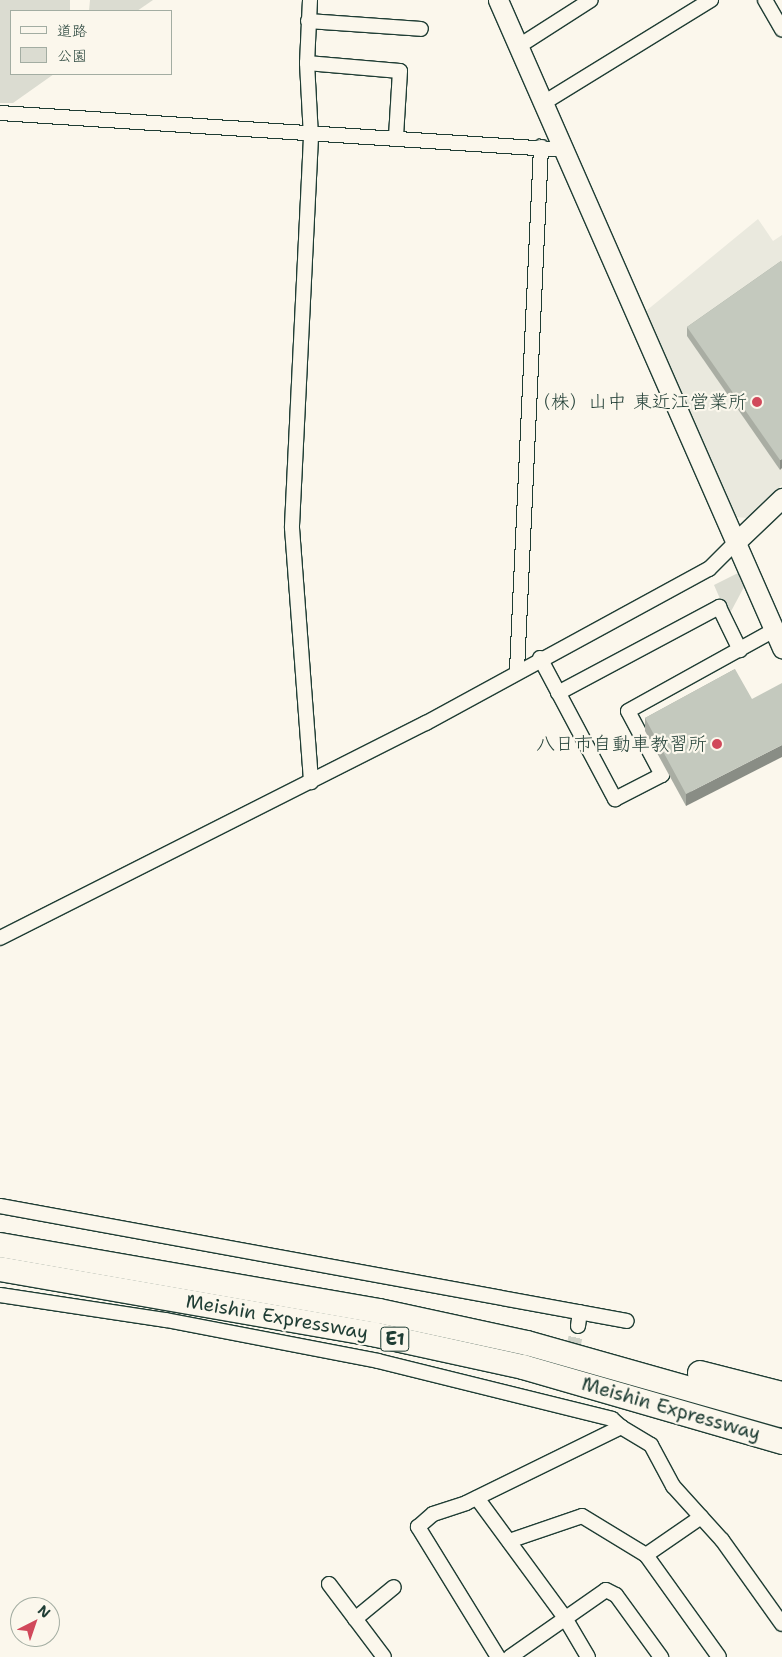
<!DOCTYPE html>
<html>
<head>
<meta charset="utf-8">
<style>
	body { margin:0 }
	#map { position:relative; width:782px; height:1657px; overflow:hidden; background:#fbf7ec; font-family:"Shantell Sans","Klee One",sans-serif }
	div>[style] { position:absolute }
	.built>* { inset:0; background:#eae9de }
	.green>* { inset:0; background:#dbdcd1 }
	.street-tunnel>* { height:14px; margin-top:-7px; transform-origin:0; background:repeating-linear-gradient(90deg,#cfd2c7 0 14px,transparent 0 21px) }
	.roads { filter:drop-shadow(1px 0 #1f3d34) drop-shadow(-1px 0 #1f3d34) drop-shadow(0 1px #1f3d34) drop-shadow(0 -1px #1f3d34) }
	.street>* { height:14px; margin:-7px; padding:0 7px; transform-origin:7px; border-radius:7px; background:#fbf7ec }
	.secondary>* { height:19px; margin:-9.5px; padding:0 9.5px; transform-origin:9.5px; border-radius:9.5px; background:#fbf7ec }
	.highway>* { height:24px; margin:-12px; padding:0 12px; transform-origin:12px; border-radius:12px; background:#fbf7ec }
	.wall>* { inset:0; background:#a9ada3 }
	.shaded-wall>* { inset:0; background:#898d85 }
	.building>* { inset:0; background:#c4c9be }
	.dots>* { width:14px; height:14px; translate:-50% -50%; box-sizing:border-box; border:2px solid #fbf7ec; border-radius:50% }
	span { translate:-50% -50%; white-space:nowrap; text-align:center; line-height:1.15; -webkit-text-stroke:4.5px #fbf7ec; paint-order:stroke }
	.shield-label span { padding:1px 4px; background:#fbf7ec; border:1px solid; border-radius:4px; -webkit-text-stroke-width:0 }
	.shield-label { font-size:18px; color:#1f3d34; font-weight:700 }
	.poi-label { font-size:19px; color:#1f3d34 }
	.right { translate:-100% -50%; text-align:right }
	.street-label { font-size:19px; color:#1f3d34 }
	.legend { position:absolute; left:10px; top:10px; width:162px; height:65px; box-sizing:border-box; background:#fbf7ec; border:1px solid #a3ada2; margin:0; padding:6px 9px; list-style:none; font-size:15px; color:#1f3d34 }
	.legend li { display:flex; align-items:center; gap:10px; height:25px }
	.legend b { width:25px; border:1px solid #a3ada2 }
	.north { position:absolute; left:10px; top:1597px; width:50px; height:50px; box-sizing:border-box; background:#fbf7ec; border:1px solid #a3ada2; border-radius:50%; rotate:41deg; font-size:14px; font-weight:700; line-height:20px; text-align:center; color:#1f3d34 }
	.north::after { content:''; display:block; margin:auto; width:18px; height:22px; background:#d1495b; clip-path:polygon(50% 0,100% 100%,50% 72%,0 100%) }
</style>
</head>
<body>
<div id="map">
	<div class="built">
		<div style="clip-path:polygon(758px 219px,773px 241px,782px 235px,782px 485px,747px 518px,736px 517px,646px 311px)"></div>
	</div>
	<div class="green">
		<div style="clip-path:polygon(0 0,70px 0,70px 11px,11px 11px,11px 74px,54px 74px,13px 103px,0 103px)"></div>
		<div style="clip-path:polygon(90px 0,153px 0,137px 11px,89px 11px)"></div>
		<div style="clip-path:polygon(738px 573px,744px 587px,728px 617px,714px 585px)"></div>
	</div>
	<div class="street-tunnel">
		<div style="left:563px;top:1392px;width:68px;rotate:-77.2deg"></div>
	</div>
	<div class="roads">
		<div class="street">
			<div style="left:310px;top:0;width:63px;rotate:92.7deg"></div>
			<div style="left:307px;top:63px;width:74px;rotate:86.9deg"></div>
			<div style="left:311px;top:137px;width:391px;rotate:92.8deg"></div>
			<div style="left:292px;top:528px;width:255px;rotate:85.7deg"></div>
			<div style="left:765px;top:0;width:34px;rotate:60deg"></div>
			<div style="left:308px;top:21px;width:113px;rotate:4deg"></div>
			<div style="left:519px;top:46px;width:85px;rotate:-32.6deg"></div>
			<div style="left:307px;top:63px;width:93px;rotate:4.9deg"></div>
			<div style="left:400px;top:71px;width:66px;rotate:93.5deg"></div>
			<div style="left:545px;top:102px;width:195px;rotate:-31.6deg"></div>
			<div style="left:0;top:113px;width:567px;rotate:3.74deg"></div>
			<div style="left:540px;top:658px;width:160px;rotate:62deg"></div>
			<div style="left:615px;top:799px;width:53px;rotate:-27.1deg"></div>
			<div style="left:662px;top:775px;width:72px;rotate:-118deg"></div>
			<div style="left:628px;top:711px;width:167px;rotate:-29deg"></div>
			<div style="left:517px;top:670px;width:524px;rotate:-87.37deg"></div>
			<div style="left:558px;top:693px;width:183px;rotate:-28.1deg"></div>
			<div style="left:719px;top:607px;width:48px;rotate:64deg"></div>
			<div style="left:0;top:938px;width:477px;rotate:-26.8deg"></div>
			<div style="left:426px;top:723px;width:322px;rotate:-28.6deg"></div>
			<div style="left:709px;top:569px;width:41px;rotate:-45deg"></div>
			<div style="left:0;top:1206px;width:637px;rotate:10.39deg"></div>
			<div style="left:0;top:1295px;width:168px;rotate:8.6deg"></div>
			<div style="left:166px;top:1320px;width:216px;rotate:10.9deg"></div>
			<div style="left:378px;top:1361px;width:241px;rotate:13.9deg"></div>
			<div style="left:612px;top:1419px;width:12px;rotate:42deg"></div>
			<div style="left:578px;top:1326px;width:14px;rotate:-82deg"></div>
			<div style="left:477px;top:1498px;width:149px;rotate:53.7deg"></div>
			<div style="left:565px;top:1618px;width:45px;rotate:59.5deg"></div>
			<div style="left:509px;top:1541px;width:77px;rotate:-18.9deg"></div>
			<div style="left:582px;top:1516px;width:75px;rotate:31.4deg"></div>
			<div style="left:646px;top:1555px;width:125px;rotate:54.4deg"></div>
			<div style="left:646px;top:1555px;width:67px;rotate:-34.6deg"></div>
			<div style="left:329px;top:1584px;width:91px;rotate:53deg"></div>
			<div style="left:355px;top:1619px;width:50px;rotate:-39.4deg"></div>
			<div style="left:498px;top:1657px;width:153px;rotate:-121.6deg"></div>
			<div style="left:418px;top:1527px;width:20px;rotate:-41deg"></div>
			<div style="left:433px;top:1514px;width:35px;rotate:-18deg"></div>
			<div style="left:466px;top:1503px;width:173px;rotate:-26.1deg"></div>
			<div style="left:621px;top:1427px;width:35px;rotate:31deg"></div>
			<div style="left:651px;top:1445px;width:47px;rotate:61.8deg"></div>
			<div style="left:673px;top:1486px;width:73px;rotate:47.8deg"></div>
			<div style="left:722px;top:1540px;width:103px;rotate:54.5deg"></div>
			<div style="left:510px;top:1657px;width:117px;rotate:-34.9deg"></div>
			<div style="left:606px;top:1590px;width:11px;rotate:27deg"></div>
			<div style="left:616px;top:1595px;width:77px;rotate:54deg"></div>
		</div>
		<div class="secondary">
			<div style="left:498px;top:0;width:708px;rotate:66.33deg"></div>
			<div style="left:738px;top:540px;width:61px;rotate:-43.7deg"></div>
		</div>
		<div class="highway">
			<div style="left:0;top:1245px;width:385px;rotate:9.9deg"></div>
			<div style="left:379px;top:1311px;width:151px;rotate:12.2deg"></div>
			<div style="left:527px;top:1343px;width:265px;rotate:15.8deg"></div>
			<div style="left:0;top:1269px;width:379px;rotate:9.9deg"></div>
			<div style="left:373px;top:1334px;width:154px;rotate:12.4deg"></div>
			<div style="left:523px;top:1367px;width:270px;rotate:16.1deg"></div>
			<div style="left:700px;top:1373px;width:85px;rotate:14.4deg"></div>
		</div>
	</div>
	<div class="wall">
		<div style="clip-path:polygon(781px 261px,780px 470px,687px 336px,687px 327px)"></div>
		<div style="clip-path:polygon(735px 669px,686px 806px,645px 731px,645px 718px)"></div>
	</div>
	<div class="shaded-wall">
		<div style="clip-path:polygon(782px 459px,782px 468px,780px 470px,780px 460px)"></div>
		<div style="clip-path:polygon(782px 745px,782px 757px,686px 806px,686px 794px)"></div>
	</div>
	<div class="building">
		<div style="clip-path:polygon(781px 261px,782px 262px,782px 459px,780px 460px,687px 327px)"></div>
		<div style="clip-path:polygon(735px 669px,752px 699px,782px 683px,782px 745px,686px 794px,645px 718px)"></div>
	</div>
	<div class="dots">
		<div style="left:757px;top:402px;background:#d1495b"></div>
		<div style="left:717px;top:744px;background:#d1495b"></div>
	</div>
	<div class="shield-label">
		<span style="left:395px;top:1339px">E1</span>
	</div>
	<div class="poi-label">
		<span class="right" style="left:747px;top:402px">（株）山中 東近江営業所</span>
		<span class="right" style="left:707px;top:744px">八日市自動車教習所</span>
	</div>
	<div class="street-label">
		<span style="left:277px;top:1317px;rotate:10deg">Meishin Expressway</span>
		<span style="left:671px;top:1409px;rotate:16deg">Meishin Expressway</span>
	</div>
	<ul class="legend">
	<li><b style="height:6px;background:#fbf7ec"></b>道路</li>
	<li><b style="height:14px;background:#dbdcd1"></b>公園</li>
	</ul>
	<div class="north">N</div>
</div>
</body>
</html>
